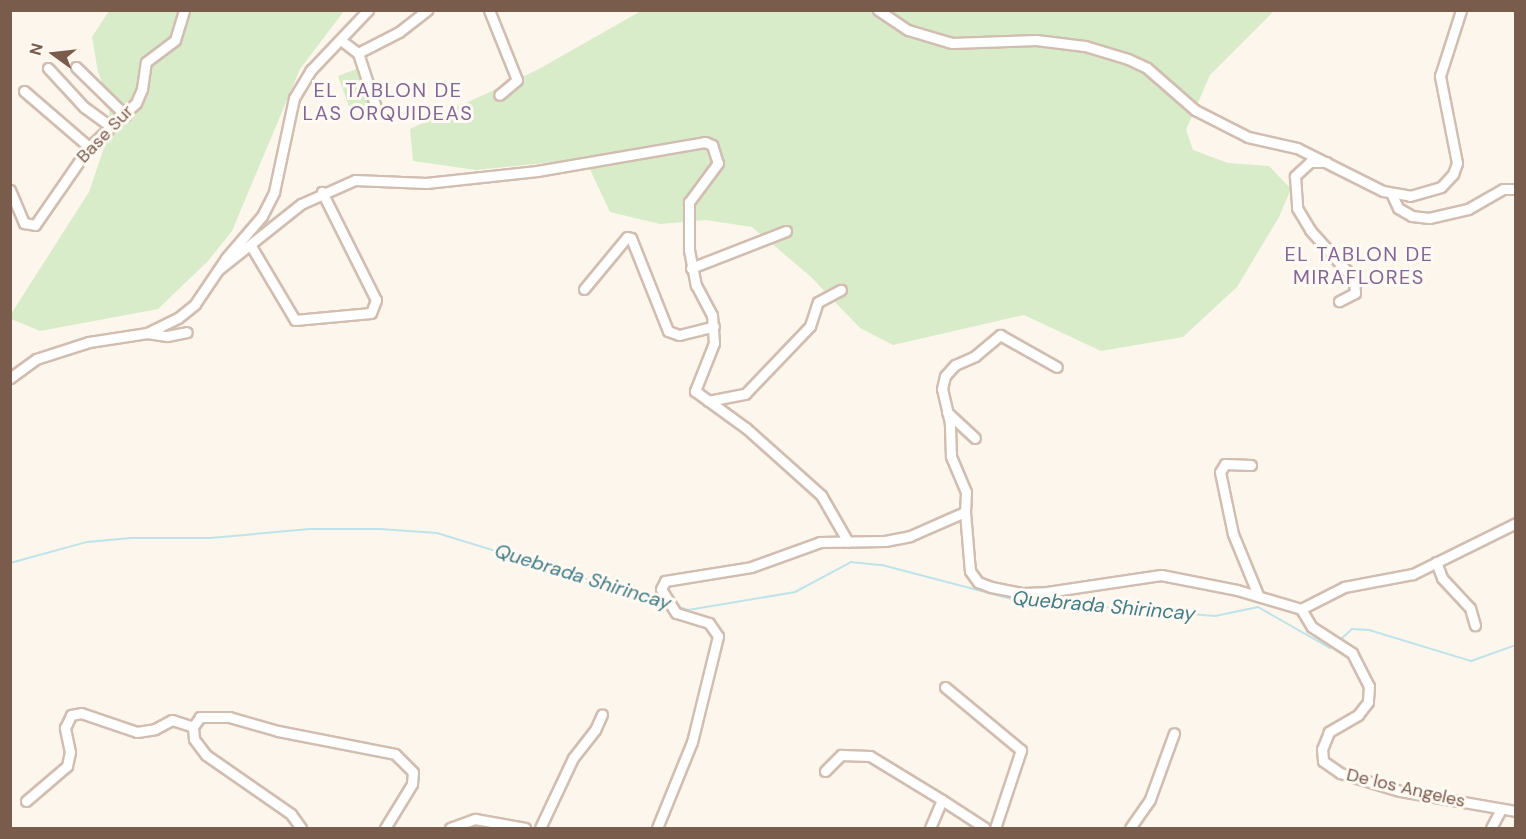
<!DOCTYPE html>
<html>
<head>
<meta charset="utf-8">
<style>
	body { margin:0 }
	#map { position:relative; width:1526px; height:839px; overflow:hidden; background:#fdf6ec; font-family:"DM Sans",sans-serif }
	div>[style] { position:absolute }
	.green>* { inset:0; background:#d8ecc9 }
	.stream>* { height:2px; margin:-1px; padding:0 1px; transform-origin:1px; border-radius:1px; background:#bfe3e8 }
	.roads { filter:drop-shadow(2px 0 #d1beb0) drop-shadow(-2px 0 #d1beb0) drop-shadow(0 2px #d1beb0) drop-shadow(0 -2px #d1beb0) }
	.minor>* { height:9px; margin:-4.5px; padding:0 4.5px; transform-origin:4.5px; border-radius:4.5px; background:#fff }
	span { translate:-50% -50%; white-space:nowrap; text-align:center; line-height:1.15; -webkit-text-stroke:6px #fffaf3; paint-order:stroke }
	.street-label { font-size:18px; color:#7a5c4d }
	.neighbourhood-label { font-size:20px; color:#846695; letter-spacing:1.5px }
	.water-label { font-size:20px; color:#437c86; font-style:italic }
	.frame { position:absolute; inset:0; border:12px solid #7a5c4d; pointer-events:none }
	.north { position:absolute; left:24px; top:24px; width:60px; height:60px; -webkit-text-stroke:4px #fffaf3; paint-order:stroke; rotate:285deg; font-size:16px; font-weight:700; line-height:24px; text-align:center; color:#7a5c4d }
	.north::after { content:''; display:block; margin:auto; width:21px; height:27px; background:#7a5c4d; clip-path:polygon(50% 0,100% 100%,50% 72%,0 100%) }
</style>
</head>
<body>
<div id="map">
	<div class="green">
		<div style="clip-path:polygon(109px 11px,344px 11px,300px 69px,232px 231px,208px 261px,158px 309px,40px 331px,11px 319px,11px 314px,89px 192px,107px 139px,110px 103px,98px 72px,92px 37px)"></div>
		<div style="clip-path:polygon(641px 11px,1274px 11px,1210px 75px,1186px 130px,1193px 150px,1228px 163px,1269px 166px,1291px 189px,1279px 217px,1237px 287px,1183px 337px,1101px 351px,1024px 315px,893px 345px,860px 328px,810px 276px,752px 227px,706px 220px,660px 224px,610px 212px,587px 163px,563px 161px,476px 170px,413px 161px,410px 129px,537px 70px)"></div>
		<div style="clip-path:polygon(359px 68px,372px 104px,351px 112px,338px 76px)"></div>
	</div>
	<div class="stream">
		<div style="left:10px;top:563px;width:80px;rotate:-15.3deg"></div>
		<div style="left:87px;top:542px;width:44px;rotate:-5.2deg"></div>
		<div style="left:131px;top:538px;width:79px"></div>
		<div style="left:210px;top:538px;width:100px;rotate:-5.1deg"></div>
		<div style="left:310px;top:529px;width:70px"></div>
		<div style="left:380px;top:529px;width:57px;rotate:4deg"></div>
		<div style="left:437px;top:533px;width:239px;rotate:17.1deg"></div>
		<div style="left:676px;top:606px;width:13px;rotate:18deg"></div>
		<div style="left:688px;top:610px;width:109px;rotate:-9.5deg"></div>
		<div style="left:795px;top:592px;width:64px;rotate:-28.2deg"></div>
		<div style="left:851px;top:562px;width:31px;rotate:6deg"></div>
		<div style="left:882px;top:565px;width:138px;rotate:14.7deg"></div>
		<div style="left:1015px;top:600px;width:201px;rotate:4.6deg"></div>
		<div style="left:1215px;top:616px;width:44px;rotate:-11.8deg"></div>
		<div style="left:1258px;top:607px;width:83px;rotate:29.7deg"></div>
		<div style="left:1330px;top:648px;width:6px;rotate:-31deg"></div>
		<div style="left:1339px;top:641px;width:18px;rotate:-43deg"></div>
		<div style="left:1352px;top:629px;width:17px;rotate:3deg"></div>
		<div style="left:1369px;top:630px;width:107px;rotate:16.9deg"></div>
		<div style="left:1471px;top:661px;width:48px;rotate:-19.6deg"></div>
	</div>
	<div class="roads">
		<div class="minor">
			<div style="left:489px;top:10px;width:75px;rotate:68.2deg"></div>
			<div style="left:517px;top:80px;width:23px;rotate:140deg"></div>
			<div style="left:878px;top:10px;width:36px;rotate:34deg"></div>
			<div style="left:908px;top:30px;width:46px;rotate:16.5deg"></div>
			<div style="left:952px;top:43px;width:84px;rotate:-2deg"></div>
			<div style="left:1036px;top:40px;width:49px;rotate:7deg"></div>
			<div style="left:1085px;top:46px;width:45px;rotate:16.8deg"></div>
			<div style="left:1128px;top:59px;width:21px;rotate:25deg"></div>
			<div style="left:1147px;top:68px;width:64px;rotate:41.2deg"></div>
			<div style="left:1195px;top:110px;width:59px;rotate:27deg"></div>
			<div style="left:1248px;top:137px;width:50px;rotate:12.7deg"></div>
			<div style="left:1297px;top:148px;width:96px;rotate:26.6deg"></div>
			<div style="left:1383px;top:191px;width:27px;rotate:10deg"></div>
			<div style="left:1410px;top:196px;width:32px;rotate:-16deg"></div>
			<div style="left:1441px;top:187px;width:18px;rotate:-47deg"></div>
			<div style="left:1453px;top:174px;width:12px;rotate:-70deg"></div>
			<div style="left:1457px;top:163px;width:89px;rotate:-101.1deg"></div>
			<div style="left:1440px;top:76px;width:69px;rotate:-72.3deg"></div>
			<div style="left:342px;top:41px;width:20px;rotate:37deg"></div>
			<div style="left:358px;top:53px;width:46px;rotate:-27.1deg"></div>
			<div style="left:399px;top:32px;width:36px;rotate:-38deg"></div>
			<div style="left:358px;top:53px;width:64px;rotate:71.8deg"></div>
			<div style="left:76px;top:67px;width:69px;rotate:44.4deg"></div>
			<div style="left:48px;top:68px;width:53px;rotate:47.3deg"></div>
			<div style="left:84px;top:107px;width:32px;rotate:36deg"></div>
			<div style="left:24px;top:91px;width:86px;rotate:40.7deg"></div>
			<div style="left:1326px;top:162px;width:16px;rotate:180deg"></div>
			<div style="left:1310px;top:162px;width:21px;rotate:137deg"></div>
			<div style="left:1295px;top:176px;width:32px;rotate:86deg"></div>
			<div style="left:1297px;top:208px;width:26px;rotate:59deg"></div>
			<div style="left:1310px;top:230px;width:66px;rotate:48.1deg"></div>
			<div style="left:1354px;top:279px;width:14px;rotate:86deg"></div>
			<div style="left:1355px;top:293px;width:18px;rotate:153deg"></div>
			<div style="left:10px;top:190px;width:36px;rotate:67deg"></div>
			<div style="left:24px;top:223px;width:11px;rotate:10deg"></div>
			<div style="left:35px;top:225px;width:95px;rotate:-55.3deg"></div>
			<div style="left:89px;top:147px;width:64px;rotate:-43.1deg"></div>
			<div style="left:136px;top:103px;width:15px;rotate:-67deg"></div>
			<div style="left:142px;top:89px;width:27px;rotate:-82deg"></div>
			<div style="left:146px;top:62px;width:36px;rotate:-37deg"></div>
			<div style="left:175px;top:40px;width:31px;rotate:-73deg"></div>
			<div style="left:1392px;top:195px;width:14px;rotate:65deg"></div>
			<div style="left:1398px;top:208px;width:16px;rotate:30deg"></div>
			<div style="left:1412px;top:216px;width:17px;rotate:7deg"></div>
			<div style="left:1429px;top:218px;width:40px;rotate:-13deg"></div>
			<div style="left:1468px;top:209px;width:40px;rotate:-29.7deg"></div>
			<div style="left:1503px;top:189px;width:13px"></div>
			<div style="left:251px;top:246px;width:86px;rotate:59.3deg"></div>
			<div style="left:295px;top:320px;width:76px;rotate:-5.3deg"></div>
			<div style="left:371px;top:313px;width:14px;rotate:-69deg"></div>
			<div style="left:376px;top:300px;width:121px;rotate:-116.6deg"></div>
			<div style="left:691px;top:268px;width:102px;rotate:-21.3deg"></div>
			<div style="left:218px;top:270px;width:106px;rotate:-38.5deg"></div>
			<div style="left:301px;top:204px;width:59px;rotate:-24deg"></div>
			<div style="left:355px;top:180px;width:71px;rotate:2.4deg"></div>
			<div style="left:426px;top:183px;width:112px;rotate:-6.2deg"></div>
			<div style="left:537px;top:171px;width:170px;rotate:-9.8deg"></div>
			<div style="left:705px;top:142px;width:8px;rotate:23deg"></div>
			<div style="left:712px;top:145px;width:19px;rotate:72deg"></div>
			<div style="left:718px;top:163px;width:49px;rotate:126.6deg"></div>
			<div style="left:689px;top:202px;width:48px;rotate:90deg"></div>
			<div style="left:689px;top:250px;width:36px;rotate:79deg"></div>
			<div style="left:696px;top:285px;width:34px;rotate:62deg"></div>
			<div style="left:712px;top:315px;width:28px;rotate:86deg"></div>
			<div style="left:714px;top:343px;width:52px;rotate:111.6deg"></div>
			<div style="left:695px;top:391px;width:63px;rotate:36deg"></div>
			<div style="left:746px;top:428px;width:101px;rotate:41.8deg"></div>
			<div style="left:821px;top:495px;width:54px;rotate:60.1deg"></div>
			<div style="left:584px;top:289px;width:67px;rotate:-50.4deg"></div>
			<div style="left:627px;top:237px;width:4px;rotate:14deg"></div>
			<div style="left:631px;top:238px;width:100px;rotate:68.3deg"></div>
			<div style="left:668px;top:331px;width:12px;rotate:20deg"></div>
			<div style="left:679px;top:335px;width:36px;rotate:-14deg"></div>
			<div style="left:147px;top:333px;width:20px;rotate:9deg"></div>
			<div style="left:167px;top:336px;width:20px;rotate:-11deg"></div>
			<div style="left:10px;top:378px;width:32px;rotate:-36deg"></div>
			<div style="left:36px;top:359px;width:56px;rotate:-17.8deg"></div>
			<div style="left:89px;top:342px;width:59px;rotate:-8.8deg"></div>
			<div style="left:147px;top:333px;width:34px;rotate:-26deg"></div>
			<div style="left:178px;top:318px;width:22px;rotate:-39deg"></div>
			<div style="left:195px;top:304px;width:55px;rotate:-56deg"></div>
			<div style="left:226px;top:258px;width:55px;rotate:-49.4deg"></div>
			<div style="left:262px;top:216px;width:27px;rotate:-63deg"></div>
			<div style="left:274px;top:192px;width:96px;rotate:-78deg"></div>
			<div style="left:294px;top:98px;width:33px;rotate:-59deg"></div>
			<div style="left:311px;top:70px;width:83px;rotate:-46.5deg"></div>
			<div style="left:708px;top:401px;width:38px;rotate:-11deg"></div>
			<div style="left:745px;top:394px;width:94px;rotate:-46.3deg"></div>
			<div style="left:810px;top:326px;width:25px;rotate:-72deg"></div>
			<div style="left:818px;top:302px;width:26px;rotate:-28deg"></div>
			<div style="left:947px;top:412px;width:38px;rotate:43deg"></div>
			<div style="left:1251px;top:465px;width:26px;rotate:-178deg"></div>
			<div style="left:1225px;top:464px;width:9px;rotate:122deg"></div>
			<div style="left:1220px;top:472px;width:63px;rotate:78.2deg"></div>
			<div style="left:1233px;top:534px;width:66px;rotate:67.7deg"></div>
			<div style="left:965px;top:512px;width:20px;rotate:-87deg"></div>
			<div style="left:966px;top:492px;width:39px;rotate:-113deg"></div>
			<div style="left:951px;top:456px;width:33px;rotate:-92deg"></div>
			<div style="left:950px;top:423px;width:35px;rotate:-103deg"></div>
			<div style="left:942px;top:389px;width:13px;rotate:-77deg"></div>
			<div style="left:945px;top:376px;width:15px;rotate:-48deg"></div>
			<div style="left:955px;top:365px;width:22px;rotate:-24deg"></div>
			<div style="left:975px;top:356px;width:33px;rotate:-40deg"></div>
			<div style="left:1000px;top:335px;width:65px;rotate:29.3deg"></div>
			<div style="left:1436px;top:562px;width:17px;rotate:69deg"></div>
			<div style="left:1442px;top:578px;width:41px;rotate:47deg"></div>
			<div style="left:1470px;top:608px;width:18px;rotate:74deg"></div>
			<div style="left:1301px;top:609px;width:21px;rotate:59deg"></div>
			<div style="left:1312px;top:627px;width:48px;rotate:33deg"></div>
			<div style="left:1352px;top:653px;width:37px;rotate:63deg"></div>
			<div style="left:1369px;top:686px;width:16px;rotate:94deg"></div>
			<div style="left:1368px;top:702px;width:16px;rotate:128deg"></div>
			<div style="left:1358px;top:715px;width:34px;rotate:150deg"></div>
			<div style="left:1329px;top:732px;width:18px;rotate:112deg"></div>
			<div style="left:1322px;top:749px;width:12px;rotate:85deg"></div>
			<div style="left:1323px;top:761px;width:21px;rotate:35deg"></div>
			<div style="left:1340px;top:773px;width:63px;rotate:16.7deg"></div>
			<div style="left:1400px;top:791px;width:118px;rotate:9.8deg"></div>
			<div style="left:1301px;top:609px;width:48px;rotate:-27.1deg"></div>
			<div style="left:1344px;top:587px;width:70px;rotate:-10.7deg"></div>
			<div style="left:1413px;top:574px;width:115px;rotate:-26.3deg"></div>
			<div style="left:945px;top:687px;width:99px;rotate:39.7deg"></div>
			<div style="left:1021px;top:750px;width:82px;rotate:108.4deg"></div>
			<div style="left:825px;top:771px;width:23px;rotate:-45deg"></div>
			<div style="left:841px;top:755px;width:29px;rotate:2deg"></div>
			<div style="left:870px;top:756px;width:84px;rotate:31.4deg"></div>
			<div style="left:26px;top:801px;width:54px;rotate:-40.5deg"></div>
			<div style="left:67px;top:766px;width:14px;rotate:-78deg"></div>
			<div style="left:70px;top:752px;width:25px;rotate:-102deg"></div>
			<div style="left:65px;top:728px;width:14px;rotate:-65deg"></div>
			<div style="left:71px;top:715px;width:10px;rotate:-11deg"></div>
			<div style="left:81px;top:713px;width:59px;rotate:18.7deg"></div>
			<div style="left:137px;top:732px;width:18px;rotate:-9deg"></div>
			<div style="left:155px;top:729px;width:19px;rotate:-28deg"></div>
			<div style="left:172px;top:720px;width:22px;rotate:18deg"></div>
			<div style="left:301px;top:828px;width:17px;rotate:-126deg"></div>
			<div style="left:291px;top:814px;width:103px;rotate:-145.2deg"></div>
			<div style="left:206px;top:755px;width:20px;rotate:-127deg"></div>
			<div style="left:194px;top:739px;width:12px;rotate:-95deg"></div>
			<div style="left:193px;top:727px;width:12px;rotate:-55deg"></div>
			<div style="left:200px;top:717px;width:29px"></div>
			<div style="left:229px;top:717px;width:51px;rotate:15.9deg"></div>
			<div style="left:278px;top:731px;width:119px;rotate:11.1deg"></div>
			<div style="left:395px;top:754px;width:25px;rotate:45deg"></div>
			<div style="left:413px;top:772px;width:12px;rotate:95deg"></div>
			<div style="left:412px;top:784px;width:52px;rotate:121.5deg"></div>
			<div style="left:450px;top:828px;width:27px;rotate:-20deg"></div>
			<div style="left:475px;top:819px;width:51px;rotate:10.2deg"></div>
			<div style="left:540px;top:828px;width:77px;rotate:-64.8deg"></div>
			<div style="left:573px;top:758px;width:36px;rotate:-52deg"></div>
			<div style="left:595px;top:730px;width:17px;rotate:-66deg"></div>
			<div style="left:657px;top:828px;width:93px;rotate:-67.9deg"></div>
			<div style="left:692px;top:742px;width:109px;rotate:-76.2deg"></div>
			<div style="left:718px;top:636px;width:16px;rotate:-125deg"></div>
			<div style="left:709px;top:623px;width:34px;rotate:-163deg"></div>
			<div style="left:676px;top:613px;width:28px;rotate:-122deg"></div>
			<div style="left:661px;top:589px;width:9px;rotate:-63deg"></div>
			<div style="left:665px;top:581px;width:87px;rotate:-9.2deg"></div>
			<div style="left:751px;top:567px;width:73px;rotate:-19.9deg"></div>
			<div style="left:820px;top:542px;width:65px;rotate:-0.9deg"></div>
			<div style="left:885px;top:541px;width:25px;rotate:-11deg"></div>
			<div style="left:910px;top:536px;width:60px;rotate:-23.6deg"></div>
			<div style="left:965px;top:512px;width:59px;rotate:85.2deg"></div>
			<div style="left:970px;top:571px;width:14px;rotate:54deg"></div>
			<div style="left:978px;top:582px;width:14px;rotate:21deg"></div>
			<div style="left:991px;top:587px;width:32px;rotate:11deg"></div>
			<div style="left:1022px;top:593px;width:25px;rotate:-2deg"></div>
			<div style="left:1047px;top:592px;width:115px;rotate:-8.5deg"></div>
			<div style="left:1161px;top:575px;width:77px;rotate:11.2deg"></div>
			<div style="left:1237px;top:590px;width:67px;rotate:16.5deg"></div>
			<div style="left:930px;top:828px;width:30px;rotate:-67deg"></div>
			<div style="left:942px;top:800px;width:51px;rotate:33.1deg"></div>
			<div style="left:1130px;top:828px;width:35px;rotate:-55deg"></div>
			<div style="left:1150px;top:799px;width:70px;rotate:-70deg"></div>
			<div style="left:1491px;top:828px;width:21px;rotate:-62deg"></div>
		</div>
	</div>
	<div class="street-label">
		<span style="left:105px;top:134px;rotate:-46deg">Base Sur</span>
		<span style="left:1406px;top:788px;rotate:13deg">De los Angeles</span>
	</div>
	<div class="neighbourhood-label">
		<span style="left:388px;top:102px">EL TABLON DE<br>LAS ORQUIDEAS</span>
		<span style="left:1359px;top:266px">EL TABLON DE<br>MIRAFLORES</span>
	</div>
	<div class="water-label">
		<span style="left:583px;top:577px;rotate:17deg">Quebrada Shirincay</span>
		<span style="left:1104px;top:606px;rotate:5deg">Quebrada Shirincay</span>
	</div>
	<div class="frame"></div>
	<div class="north">N</div>
</div>
</body>
</html>
